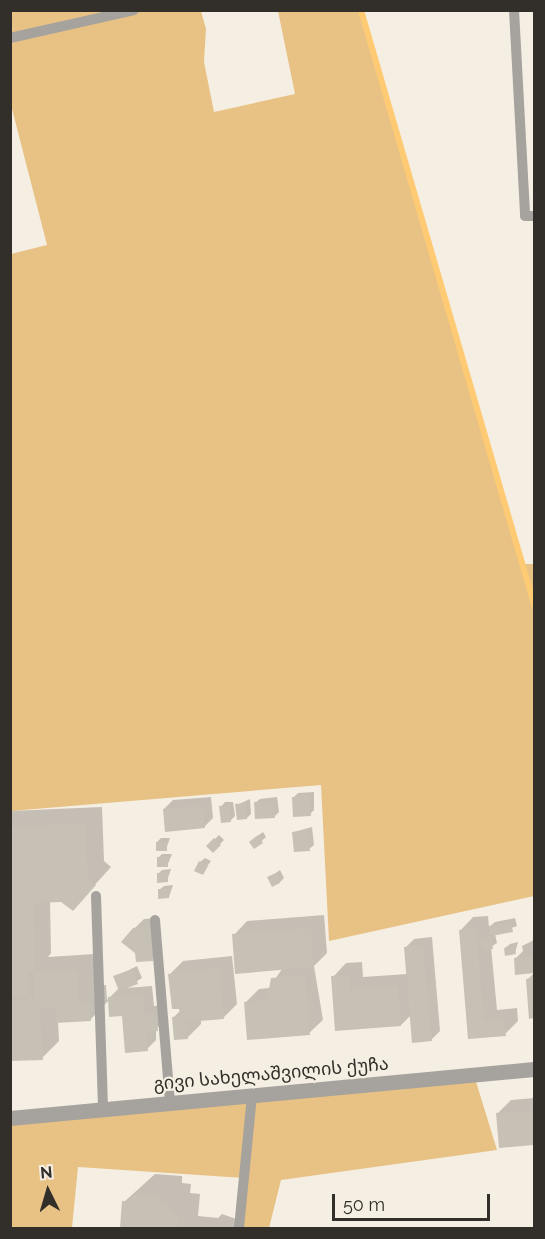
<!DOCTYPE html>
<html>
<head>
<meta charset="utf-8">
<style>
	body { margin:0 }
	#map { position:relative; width:545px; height:1239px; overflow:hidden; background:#f5eee3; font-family:Raleway,"Noto Sans Georgian",sans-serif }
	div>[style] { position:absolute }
	.green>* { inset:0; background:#e8c284 }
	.shadow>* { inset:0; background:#0003 }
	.stream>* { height:6px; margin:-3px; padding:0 3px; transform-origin:3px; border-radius:3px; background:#fecb74 }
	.building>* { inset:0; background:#c7c0b5 }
	.lane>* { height:10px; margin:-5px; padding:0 5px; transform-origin:5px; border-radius:5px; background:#a6a29e }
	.street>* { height:15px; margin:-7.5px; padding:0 7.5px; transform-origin:7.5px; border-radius:7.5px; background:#a6a29e }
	span { translate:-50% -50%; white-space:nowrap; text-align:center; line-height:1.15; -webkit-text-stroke:4.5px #f5eee3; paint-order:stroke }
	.street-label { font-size:18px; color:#322f2a }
	.frame { position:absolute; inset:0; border:12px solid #322f2a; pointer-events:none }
	.north { position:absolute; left:18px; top:1161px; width:60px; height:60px; -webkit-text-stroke:4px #f5eee3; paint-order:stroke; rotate:355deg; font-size:16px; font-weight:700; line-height:24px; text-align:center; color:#322f2a }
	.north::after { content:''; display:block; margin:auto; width:21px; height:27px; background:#322f2a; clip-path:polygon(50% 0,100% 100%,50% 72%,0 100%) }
	.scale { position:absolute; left:332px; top:1194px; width:158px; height:27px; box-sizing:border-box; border:3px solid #322f2a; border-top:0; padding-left:8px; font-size:18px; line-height:21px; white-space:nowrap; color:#322f2a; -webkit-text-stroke:4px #f5eee3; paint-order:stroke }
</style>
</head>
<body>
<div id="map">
	<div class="green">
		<div style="clip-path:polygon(10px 11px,201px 11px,206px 29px,204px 62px,214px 112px,295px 94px,278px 11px,361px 11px,523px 564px,534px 564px,534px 896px,329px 941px,321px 785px,11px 811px,11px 254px,47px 245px,11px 105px)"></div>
		<div style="clip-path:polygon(474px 1075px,497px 1150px,281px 1180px,269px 1228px,239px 1228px,244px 1178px,78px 1167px,72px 1228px,11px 1228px,11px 1118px)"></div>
	</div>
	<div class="shadow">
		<div style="clip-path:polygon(314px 792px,314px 810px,310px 814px,294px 797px,298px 793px)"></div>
		<div style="clip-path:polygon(211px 797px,213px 818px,204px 827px,164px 809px,173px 800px)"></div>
		<div style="clip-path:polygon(277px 797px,279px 812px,275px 816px,255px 803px,260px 799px)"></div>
		<div style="clip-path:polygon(250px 799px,251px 814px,247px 818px,237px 805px)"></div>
		<div style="clip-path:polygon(225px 802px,233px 802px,235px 816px,230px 821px,221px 807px)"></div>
		<div style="clip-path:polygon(102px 807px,104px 861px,111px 867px,73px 909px,62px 900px,50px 900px,51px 953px,48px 957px,94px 954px,95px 986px,106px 985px,107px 1000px,119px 988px,115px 977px,137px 966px,142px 978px,126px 988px,152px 986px,154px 1006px,165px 1005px,166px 1020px,156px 1029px,156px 1040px,147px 1049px,109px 1000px,90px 1020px,58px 1021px,59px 1041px,42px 1058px,10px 1060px,10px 811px)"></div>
		<div style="clip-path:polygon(312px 827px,314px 845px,309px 849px,294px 832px)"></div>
		<div style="clip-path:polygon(263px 832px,266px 837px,255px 847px,255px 838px)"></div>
		<div style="clip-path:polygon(219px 835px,224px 840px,213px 851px,208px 846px)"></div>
		<div style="clip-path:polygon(161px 838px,170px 838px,166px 849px,157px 842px)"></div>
		<div style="clip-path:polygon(162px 854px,172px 854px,167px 866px,158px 858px)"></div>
		<div style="clip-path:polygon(205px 858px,211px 861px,202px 873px,200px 862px)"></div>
		<div style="clip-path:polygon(171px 869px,167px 881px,158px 874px,162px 870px)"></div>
		<div style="clip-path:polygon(280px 870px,284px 878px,280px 882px,269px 878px)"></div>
		<div style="clip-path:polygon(173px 885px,169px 897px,159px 890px,164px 886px)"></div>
		<div style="clip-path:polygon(324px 915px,327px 953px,314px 966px,323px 1020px,309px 1033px,246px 1002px,259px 989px,269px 988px,282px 969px,234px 935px,247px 921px)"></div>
		<div style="clip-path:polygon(488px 916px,489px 927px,495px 922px,515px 918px,517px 926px,495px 934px,497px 943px,491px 947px,497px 1010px,517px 1008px,518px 1021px,505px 1034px,470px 1037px,460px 931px,473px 917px)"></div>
		<div style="clip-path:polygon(158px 918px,161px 950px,152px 959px,134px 929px,144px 919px)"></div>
		<div style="clip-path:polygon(432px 937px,440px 1031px,431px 1040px,411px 1015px,401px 1025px,337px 1030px,333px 977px,346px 963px,362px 962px,363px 977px,407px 974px,405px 948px,414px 939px)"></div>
		<div style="clip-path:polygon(534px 940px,534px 971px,517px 973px,515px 959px,523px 951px,522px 946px)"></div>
		<div style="clip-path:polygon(518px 942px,515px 953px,505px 948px,510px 944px)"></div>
		<div style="clip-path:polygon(232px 956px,237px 1004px,224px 1017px,201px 1020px,201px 1024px,188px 1037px,173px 1018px,181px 1010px,170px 974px,183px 961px)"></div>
		<div style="clip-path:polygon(534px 973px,534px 1017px,530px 1017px,528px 979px)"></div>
		<div style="clip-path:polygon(534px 1098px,534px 1144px,500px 1147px,498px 1113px,511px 1100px)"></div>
		<div style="clip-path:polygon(155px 1174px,182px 1176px,182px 1183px,191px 1184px,190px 1193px,200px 1194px,198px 1216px,218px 1218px,222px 1214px,239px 1220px,238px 1228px,121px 1228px,124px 1202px)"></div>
	</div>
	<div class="stream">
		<div style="left:361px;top:10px;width:619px;rotate:73.76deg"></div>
	</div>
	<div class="building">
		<div style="clip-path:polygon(310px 796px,311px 816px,293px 817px,292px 797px)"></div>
		<div style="clip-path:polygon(274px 801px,275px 818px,255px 819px,254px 802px)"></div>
		<div style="clip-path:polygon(246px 803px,247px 819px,237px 820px,235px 804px)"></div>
		<div style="clip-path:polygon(203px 805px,205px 828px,165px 832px,163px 809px)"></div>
		<div style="clip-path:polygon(230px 805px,231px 822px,221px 823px,219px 806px)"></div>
		<div style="clip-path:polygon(85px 823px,88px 878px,96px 885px,73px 911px,61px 902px,34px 903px,35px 971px,28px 971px,29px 995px,10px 996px,10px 827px)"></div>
		<div style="clip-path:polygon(308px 830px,310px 851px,294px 852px,292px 832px)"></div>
		<div style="clip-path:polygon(258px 835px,263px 843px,254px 849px,249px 842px)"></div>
		<div style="clip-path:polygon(214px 838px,221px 845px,213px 853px,206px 846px)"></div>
		<div style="clip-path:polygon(156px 842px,167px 842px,167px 851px,156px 851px)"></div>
		<div style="clip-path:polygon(157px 857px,168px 857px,168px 867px,157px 867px)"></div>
		<div style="clip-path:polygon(199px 861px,208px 866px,203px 875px,194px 871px)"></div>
		<div style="clip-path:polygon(157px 873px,168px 873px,168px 882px,157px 883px)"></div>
		<div style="clip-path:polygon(276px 873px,280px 883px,272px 887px,267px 877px)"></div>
		<div style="clip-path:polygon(158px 889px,169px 889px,169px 898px,158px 899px)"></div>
		<div style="clip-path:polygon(511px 922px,513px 932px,491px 936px,489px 926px)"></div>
		<div style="clip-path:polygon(150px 926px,153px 961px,136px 962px,135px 953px,121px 942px,133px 928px)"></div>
		<div style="clip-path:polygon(311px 928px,314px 967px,235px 974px,232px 934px)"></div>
		<div style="clip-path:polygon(476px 928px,484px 1022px,504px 1021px,506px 1036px,468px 1039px,459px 930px)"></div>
		<div style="clip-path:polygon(491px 936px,493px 949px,482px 950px,480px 938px)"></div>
		<div style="clip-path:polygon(423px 946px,432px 1041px,412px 1043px,404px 947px)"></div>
		<div style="clip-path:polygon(514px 946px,516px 954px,505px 956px,504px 948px)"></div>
		<div style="clip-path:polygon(534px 956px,534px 973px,515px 975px,514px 958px)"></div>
		<div style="clip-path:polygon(219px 968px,224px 1019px,187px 1022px,188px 1039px,174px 1040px,172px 1017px,180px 1016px,179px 1009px,172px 1009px,168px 974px)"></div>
		<div style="clip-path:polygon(133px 969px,138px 984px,119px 991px,113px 976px)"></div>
		<div style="clip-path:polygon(77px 970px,79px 1002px,90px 1002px,91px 1021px,56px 1023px,55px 1008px,40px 1008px,43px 1060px,10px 1061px,10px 1000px,34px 999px,33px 973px)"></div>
		<div style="clip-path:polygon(305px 975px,310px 1035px,247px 1040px,244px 1002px,267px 1000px,271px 978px)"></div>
		<div style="clip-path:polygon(349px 975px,350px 990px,398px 986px,401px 1026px,335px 1031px,331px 976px)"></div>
		<div style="clip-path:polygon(534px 978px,534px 1018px,529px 1019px,526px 979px)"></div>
		<div style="clip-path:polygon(143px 994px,145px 1015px,156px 1014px,158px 1031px,146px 1032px,148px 1051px,125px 1053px,122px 1016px,109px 1017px,108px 997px)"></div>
		<div style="clip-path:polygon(534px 1110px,534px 1145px,499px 1148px,496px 1113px)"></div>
		<div style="clip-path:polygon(131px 1195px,161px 1197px,161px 1204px,170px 1205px,169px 1214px,179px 1215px,178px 1228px,120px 1228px,122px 1201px,131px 1202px)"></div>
	</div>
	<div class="lane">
		<div style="left:514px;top:10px;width:206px;rotate:86.9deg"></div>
		<div style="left:525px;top:216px;width:9px"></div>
		<div style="left:10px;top:38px;width:127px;rotate:-12.7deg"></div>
		<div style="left:96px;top:896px;width:213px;rotate:88.1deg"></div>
		<div style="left:155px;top:920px;width:184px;rotate:85.3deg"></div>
		<div style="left:239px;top:1228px;width:134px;rotate:-84.4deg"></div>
	</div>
	<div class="street">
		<div style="left:10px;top:1118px;width:526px;rotate:-5.34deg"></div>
	</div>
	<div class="street-label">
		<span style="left:271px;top:1074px;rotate:-5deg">გივი სახელაშვილის ქუჩა</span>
	</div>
	<div class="frame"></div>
	<div class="north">N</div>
	<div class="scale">50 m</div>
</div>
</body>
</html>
